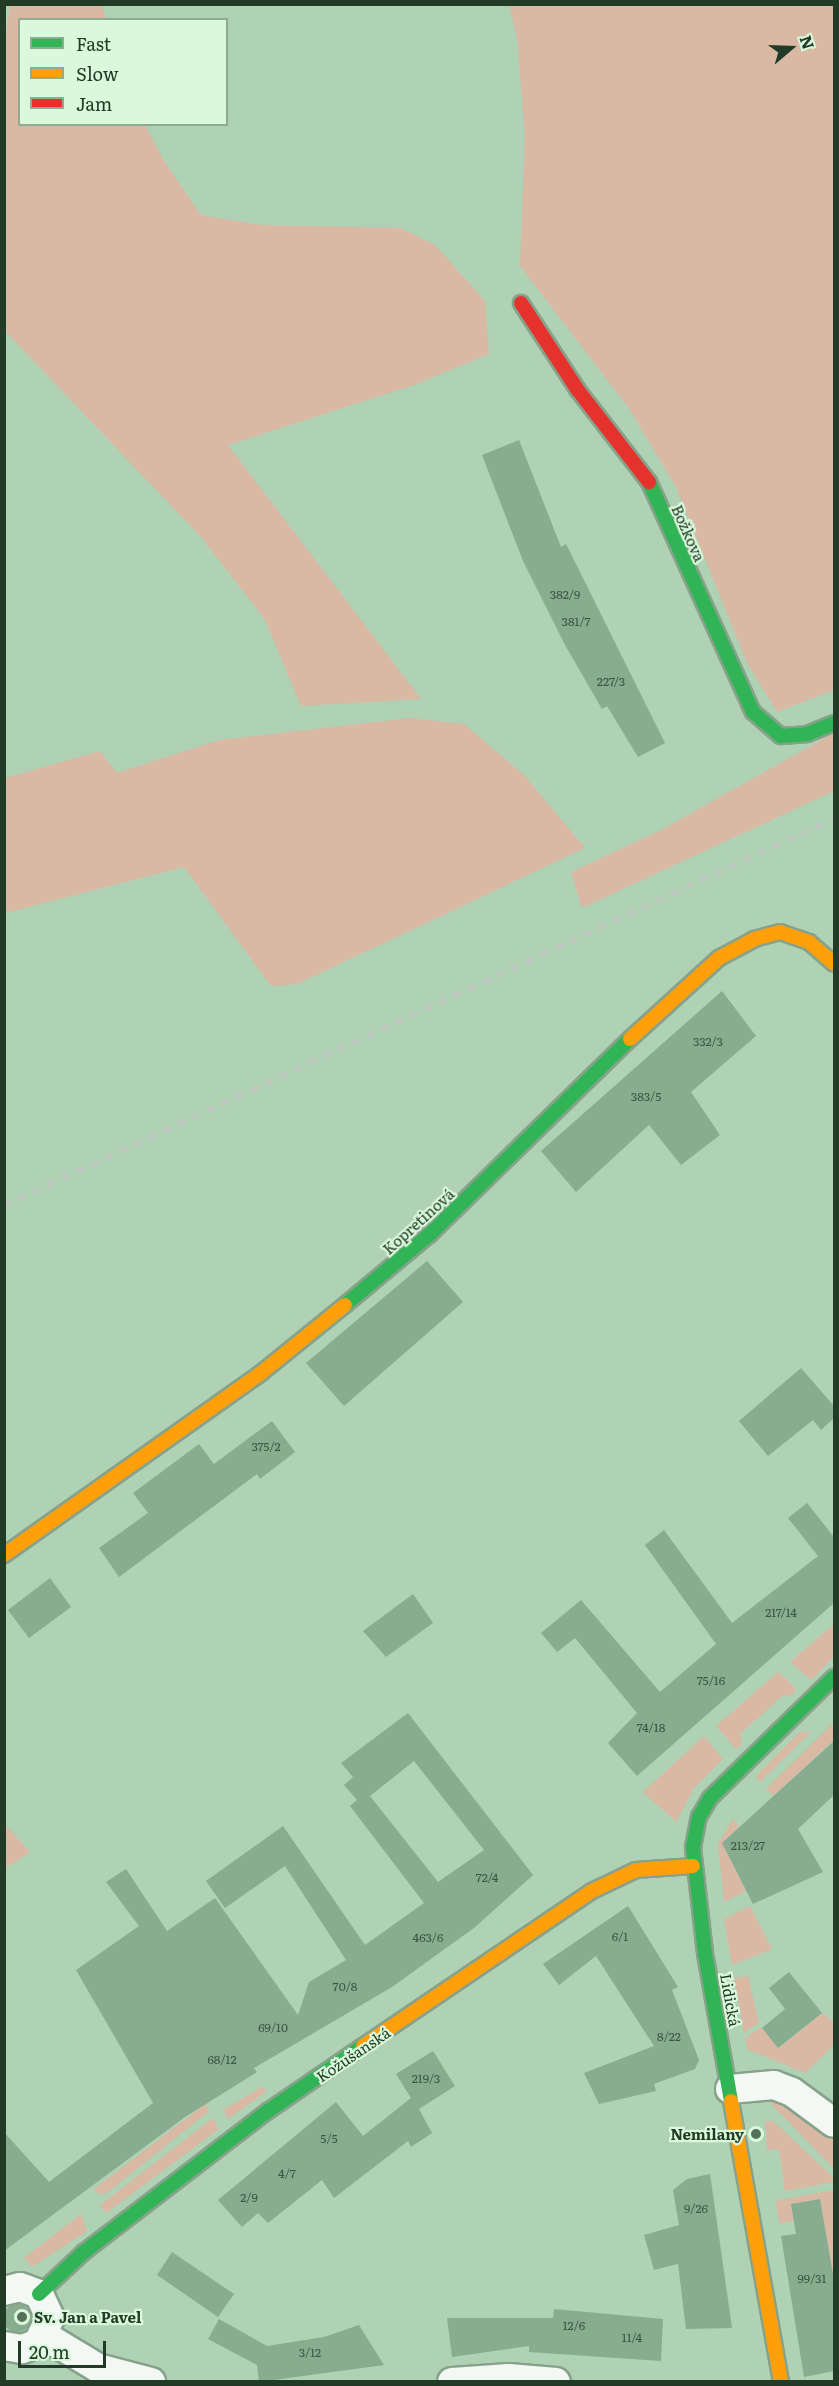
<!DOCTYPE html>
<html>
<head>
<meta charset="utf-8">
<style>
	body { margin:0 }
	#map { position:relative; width:839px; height:2386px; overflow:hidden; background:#afd1b4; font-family:Literata,serif }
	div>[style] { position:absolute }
	.green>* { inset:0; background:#d9b8a4 }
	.building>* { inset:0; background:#88ac8f }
	.round { border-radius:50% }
	.roads { filter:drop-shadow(2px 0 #87a28b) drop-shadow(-2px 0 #87a28b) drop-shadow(0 2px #87a28b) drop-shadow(0 -2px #87a28b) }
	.street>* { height:28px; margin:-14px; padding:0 14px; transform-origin:14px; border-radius:14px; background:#f3f8f4 }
	.fast>* { height:14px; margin:-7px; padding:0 7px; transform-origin:7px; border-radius:7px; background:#30b455 }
	.slow>* { height:14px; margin:-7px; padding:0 7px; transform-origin:7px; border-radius:7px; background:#ff9f0a }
	.jam>* { height:14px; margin:-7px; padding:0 7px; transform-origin:7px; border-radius:7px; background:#e5322d }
	.rail>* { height:4.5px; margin-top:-2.25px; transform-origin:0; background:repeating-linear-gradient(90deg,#bec8c0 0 8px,transparent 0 16px) }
	.dots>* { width:16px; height:16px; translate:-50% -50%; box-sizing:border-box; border:3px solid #d9f8dc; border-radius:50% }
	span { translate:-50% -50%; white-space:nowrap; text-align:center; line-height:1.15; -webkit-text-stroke:4.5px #d9f8dc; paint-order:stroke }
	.number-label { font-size:12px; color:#3b5740 }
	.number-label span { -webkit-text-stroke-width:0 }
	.street-label { font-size:15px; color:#213b26 }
	.poi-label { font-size:15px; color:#213b26; font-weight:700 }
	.right { translate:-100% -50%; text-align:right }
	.left { translate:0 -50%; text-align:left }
	.frame { position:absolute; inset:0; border:6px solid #213b26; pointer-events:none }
	.legend { position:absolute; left:18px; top:18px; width:210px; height:108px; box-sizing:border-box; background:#d9f8dc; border:2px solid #8fac93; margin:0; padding:8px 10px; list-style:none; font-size:18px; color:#213b26 }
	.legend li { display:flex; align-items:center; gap:12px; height:30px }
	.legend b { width:30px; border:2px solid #8fac93 }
	.north { position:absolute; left:761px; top:18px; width:60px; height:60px; -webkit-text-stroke:4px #d9f8dc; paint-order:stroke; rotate:71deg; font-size:16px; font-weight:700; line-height:24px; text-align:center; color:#213b26 }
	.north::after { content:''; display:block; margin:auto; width:21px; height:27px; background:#213b26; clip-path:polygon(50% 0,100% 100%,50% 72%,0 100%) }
	.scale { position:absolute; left:18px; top:2341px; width:88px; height:27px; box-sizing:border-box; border:3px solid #213b26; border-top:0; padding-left:8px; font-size:18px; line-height:21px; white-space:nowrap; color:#213b26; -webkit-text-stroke:4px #d9f8dc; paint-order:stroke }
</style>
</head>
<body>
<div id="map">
	<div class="green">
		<div style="clip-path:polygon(10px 5px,102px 5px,106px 19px,20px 20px,20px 124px,145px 125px,164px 161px,201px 215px,262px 225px,401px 228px,435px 245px,485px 301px,489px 354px,414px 385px,228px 445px,421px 699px,301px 706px,264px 618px,201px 537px,5px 331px,4px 47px)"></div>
		<div style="clip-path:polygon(509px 5px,834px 5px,834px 690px,777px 712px,747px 663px,676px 487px,628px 407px,520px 266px,525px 137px,517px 37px)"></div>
		<div style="clip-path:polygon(410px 718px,464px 724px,524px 775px,585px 848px,297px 984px,271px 986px,184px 867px,5px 913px,5px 778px,100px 751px,117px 773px,219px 740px)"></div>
		<div style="clip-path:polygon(834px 733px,834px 791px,582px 908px,571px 872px,661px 830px)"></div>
		<div style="clip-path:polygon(834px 1624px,834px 1657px,811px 1680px,790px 1662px)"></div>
		<div style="clip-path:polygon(778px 1672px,795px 1687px,795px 1694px,782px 1696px,741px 1733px,741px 1745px,736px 1749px,716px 1726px)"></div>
		<div style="clip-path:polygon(834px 1722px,834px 1740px,773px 1796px,766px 1789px)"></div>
		<div style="clip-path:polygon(800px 1732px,811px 1732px,760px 1782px,756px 1776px)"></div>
		<div style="clip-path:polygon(704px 1736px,723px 1759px,694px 1788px,676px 1822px,643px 1792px)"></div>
		<div style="clip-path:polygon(733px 1819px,739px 1827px,722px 1843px,746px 1891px,724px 1902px,718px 1844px)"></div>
		<div style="clip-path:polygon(5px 1824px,30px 1852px,5px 1869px)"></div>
		<div style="clip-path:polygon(750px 1906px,772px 1949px,732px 1965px,724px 1919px)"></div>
		<div style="clip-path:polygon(748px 1976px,759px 2023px,744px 2033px,734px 1978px)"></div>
		<div style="clip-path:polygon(822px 2013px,834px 2022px,834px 2045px,805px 2073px,747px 2049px,745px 2038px,761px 2027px,779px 2048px)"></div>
		<div style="clip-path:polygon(263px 2086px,266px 2092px,228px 2119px,223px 2110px)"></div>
		<div style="clip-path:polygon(768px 2101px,786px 2101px,834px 2137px,834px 2169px)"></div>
		<div style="clip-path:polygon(205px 2104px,209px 2111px,108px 2192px,100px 2195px,94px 2189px)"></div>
		<div style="clip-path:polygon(213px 2118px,219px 2129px,106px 2213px,100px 2205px)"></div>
		<div style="clip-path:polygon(765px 2121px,773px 2121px,834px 2178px,833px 2182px,785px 2191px,779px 2149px,767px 2150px)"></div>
		<div style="clip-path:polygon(834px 2190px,834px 2280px,820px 2199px,791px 2204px,794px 2221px,779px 2223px,776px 2201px)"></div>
		<div style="clip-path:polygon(81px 2214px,87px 2231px,32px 2267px,24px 2258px)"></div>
	</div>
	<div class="building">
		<div style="clip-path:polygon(519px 440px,561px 547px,566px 544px,665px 743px,638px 757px,607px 706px,602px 709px,565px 645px,523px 561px,482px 455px)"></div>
		<div style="clip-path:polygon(722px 991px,756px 1036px,691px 1092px,720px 1135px,681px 1165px,649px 1125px,576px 1192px,541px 1151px)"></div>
		<div style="clip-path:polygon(427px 1261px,463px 1302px,344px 1406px,306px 1363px)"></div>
		<div style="clip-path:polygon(801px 1368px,834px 1406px,834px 1418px,821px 1430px,813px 1420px,768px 1456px,739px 1421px)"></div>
		<div style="clip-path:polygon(272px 1421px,295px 1452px,260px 1479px,257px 1474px,119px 1577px,99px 1548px,148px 1513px,133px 1493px,199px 1444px,214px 1464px)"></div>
		<div style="clip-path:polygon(807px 1503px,834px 1537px,834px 1603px,637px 1776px,608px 1743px,637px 1713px,575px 1638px,557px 1652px,541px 1633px,581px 1600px,660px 1692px,716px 1644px,645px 1545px,664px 1530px,732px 1623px,818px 1556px,788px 1518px)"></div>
		<div style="clip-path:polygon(50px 1578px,71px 1607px,29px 1638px,8px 1610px)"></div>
		<div style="clip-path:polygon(413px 1594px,433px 1623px,386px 1657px,363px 1631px)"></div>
		<div style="clip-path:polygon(evenodd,408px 1713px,533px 1875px,474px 1928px,392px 1987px,254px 2068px,257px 2072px,185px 2117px,4px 2251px,4px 2132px,49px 2182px,153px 2103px,76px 1970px,139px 1926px,106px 1882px,126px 1869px,167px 1931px,215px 1898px,298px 2015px,309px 1982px,346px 1960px,285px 1866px,225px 1908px,206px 1881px,283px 1826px,365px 1945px,424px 1903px,350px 1806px,357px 1800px,344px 1785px,353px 1777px,341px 1763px,408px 1713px,414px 1761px,484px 1850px,438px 1882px,370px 1796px,414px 1761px)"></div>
		<div style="clip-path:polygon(834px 1741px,834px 1795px,798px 1829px,823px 1872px,753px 1904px,722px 1843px)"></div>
		<div style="clip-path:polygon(628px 1906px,678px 1987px,672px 1990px,699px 2060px,695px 2069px,654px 2084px,656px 2091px,599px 2104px,584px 2073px,654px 2046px,596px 1956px,559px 1985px,543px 1964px)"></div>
		<div style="clip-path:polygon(789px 1972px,822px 2013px,778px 2048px,762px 2028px,785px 2009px,769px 1988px)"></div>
		<div style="clip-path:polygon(433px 2051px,455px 2086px,419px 2109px,432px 2133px,411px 2147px,408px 2141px,334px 2198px,322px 2180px,268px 2223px,258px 2213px,242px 2227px,218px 2200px,336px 2102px,363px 2136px,411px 2098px,396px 2074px)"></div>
		<div style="clip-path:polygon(710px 2174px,732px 2328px,686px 2329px,678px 2264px,654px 2270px,644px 2235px,679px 2225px,673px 2190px,687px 2179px)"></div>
		<div style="clip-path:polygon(820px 2199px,834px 2280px,834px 2371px,804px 2377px,781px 2236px,796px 2234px,791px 2204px)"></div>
		<div style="clip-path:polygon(172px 2252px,234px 2294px,218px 2317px,157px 2275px)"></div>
		<div class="round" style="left:3px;top:2304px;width:28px;height:28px"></div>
		<div style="clip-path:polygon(554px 2309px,663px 2319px,661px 2361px,529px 2352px,529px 2346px,452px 2357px,447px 2318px,553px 2318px)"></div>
		<div style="clip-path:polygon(219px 2319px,267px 2346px,324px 2337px,359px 2325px,384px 2365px,259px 2382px,257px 2365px,208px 2339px)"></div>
	</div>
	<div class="roads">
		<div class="street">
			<div style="left:730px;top:2089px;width:44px;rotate:-5.2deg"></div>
			<div style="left:774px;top:2085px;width:19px;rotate:21deg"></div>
			<div style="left:792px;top:2092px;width:52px;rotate:36.4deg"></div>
			<div style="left:4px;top:2291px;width:16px;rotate:-14deg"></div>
			<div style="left:20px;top:2287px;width:20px;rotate:20deg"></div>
			<div style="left:39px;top:2294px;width:26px;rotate:65deg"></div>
			<div style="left:50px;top:2318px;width:28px;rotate:116deg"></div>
			<div style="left:38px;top:2343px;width:17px;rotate:159deg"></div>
			<div style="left:22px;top:2349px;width:18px;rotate:-171deg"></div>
			<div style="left:45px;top:2336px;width:62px;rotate:31.1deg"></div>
			<div style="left:98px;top:2368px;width:55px;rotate:14.8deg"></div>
			<div style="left:452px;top:2382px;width:57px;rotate:-4deg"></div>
			<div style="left:509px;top:2378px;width:47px;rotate:4.9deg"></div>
		</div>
		<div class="fast">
			<div style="left:649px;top:482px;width:252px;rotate:65.7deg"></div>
			<div style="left:753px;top:712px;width:37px;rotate:41deg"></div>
			<div style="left:781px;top:736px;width:26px;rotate:-4deg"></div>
			<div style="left:807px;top:734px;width:29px;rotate:-22deg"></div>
			<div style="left:345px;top:1305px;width:111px;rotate:-39.9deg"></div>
			<div style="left:430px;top:1234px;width:279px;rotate:-44.3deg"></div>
			<div style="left:731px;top:2101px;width:150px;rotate:-100deg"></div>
			<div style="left:705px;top:1953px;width:107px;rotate:-96.5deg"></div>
			<div style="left:693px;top:1847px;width:31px;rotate:-79deg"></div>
			<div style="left:699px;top:1817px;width:22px;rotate:-60deg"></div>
			<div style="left:710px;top:1798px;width:173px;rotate:-44.3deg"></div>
			<div style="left:39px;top:2294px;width:62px;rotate:-43deg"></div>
			<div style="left:84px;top:2252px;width:232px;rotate:-37.5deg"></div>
			<div style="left:268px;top:2111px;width:115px;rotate:-34.4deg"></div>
		</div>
		<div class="slow">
			<div style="left:630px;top:1039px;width:120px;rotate:-42.3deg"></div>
			<div style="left:719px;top:958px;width:40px;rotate:-28deg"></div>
			<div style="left:754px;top:939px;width:27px;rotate:-15deg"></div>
			<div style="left:780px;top:932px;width:31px;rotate:19deg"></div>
			<div style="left:809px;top:942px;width:33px;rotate:41deg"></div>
			<div style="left:4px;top:1555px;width:315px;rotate:-35.3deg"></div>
			<div style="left:261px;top:1373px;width:108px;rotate:-39deg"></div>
			<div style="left:363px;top:2046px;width:277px;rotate:-34.1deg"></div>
			<div style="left:592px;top:1891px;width:49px;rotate:-25.5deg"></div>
			<div style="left:636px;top:1870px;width:57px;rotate:-4deg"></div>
			<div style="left:731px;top:2101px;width:285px;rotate:79.9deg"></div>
		</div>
		<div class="jam">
			<div style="left:521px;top:303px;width:103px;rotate:56.9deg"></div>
			<div style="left:577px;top:389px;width:118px;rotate:52.3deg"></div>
		</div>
	</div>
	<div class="rail">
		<div style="left:4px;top:1205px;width:916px;rotate:-25deg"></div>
	</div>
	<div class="dots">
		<div style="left:756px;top:2134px;background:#537058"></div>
		<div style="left:22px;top:2317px;background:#537058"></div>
	</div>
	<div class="number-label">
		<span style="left:565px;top:595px">382/9</span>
		<span style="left:576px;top:622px">381/7</span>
		<span style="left:611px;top:682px">227/3</span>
		<span style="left:708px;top:1042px">332/3</span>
		<span style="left:646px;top:1097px">383/5</span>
		<span style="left:266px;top:1447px">375/2</span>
		<span style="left:781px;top:1613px">217/14</span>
		<span style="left:711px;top:1681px">75/16</span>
		<span style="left:651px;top:1728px">74/18</span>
		<span style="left:748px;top:1846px">213/27</span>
		<span style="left:487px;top:1878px">72/4</span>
		<span style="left:620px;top:1937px">6/1</span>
		<span style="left:428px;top:1938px">463/6</span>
		<span style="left:345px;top:1987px">70/8</span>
		<span style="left:273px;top:2028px">69/10</span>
		<span style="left:669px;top:2037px">8/22</span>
		<span style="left:222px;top:2060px">68/12</span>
		<span style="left:426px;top:2079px">219/3</span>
		<span style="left:329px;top:2139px">5/5</span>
		<span style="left:287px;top:2174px">4/7</span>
		<span style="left:249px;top:2198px">2/9</span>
		<span style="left:696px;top:2209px">9/26</span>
		<span style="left:812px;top:2279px">99/31</span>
		<span style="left:574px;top:2326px">12/6</span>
		<span style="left:632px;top:2338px">11/4</span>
		<span style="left:310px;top:2353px">3/12</span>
	</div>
	<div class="street-label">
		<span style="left:689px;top:533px;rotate:66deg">Božkova</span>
		<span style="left:418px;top:1221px;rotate:-42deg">Kopretinová</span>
		<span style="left:731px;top:2000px;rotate:80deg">Lidická</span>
		<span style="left:353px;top:2054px;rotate:-34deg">Kožušanská</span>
	</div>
	<div class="poi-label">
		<span class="right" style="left:744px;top:2134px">Nemilany</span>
		<span class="left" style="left:34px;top:2317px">Sv. Jan a Pavel</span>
	</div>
	<div class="frame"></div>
	<ul class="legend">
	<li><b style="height:8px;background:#30b455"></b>Fast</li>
	<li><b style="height:8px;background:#ff9f0a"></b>Slow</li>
	<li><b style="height:8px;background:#e5322d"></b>Jam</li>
	</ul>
	<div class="north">N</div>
	<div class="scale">20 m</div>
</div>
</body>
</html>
